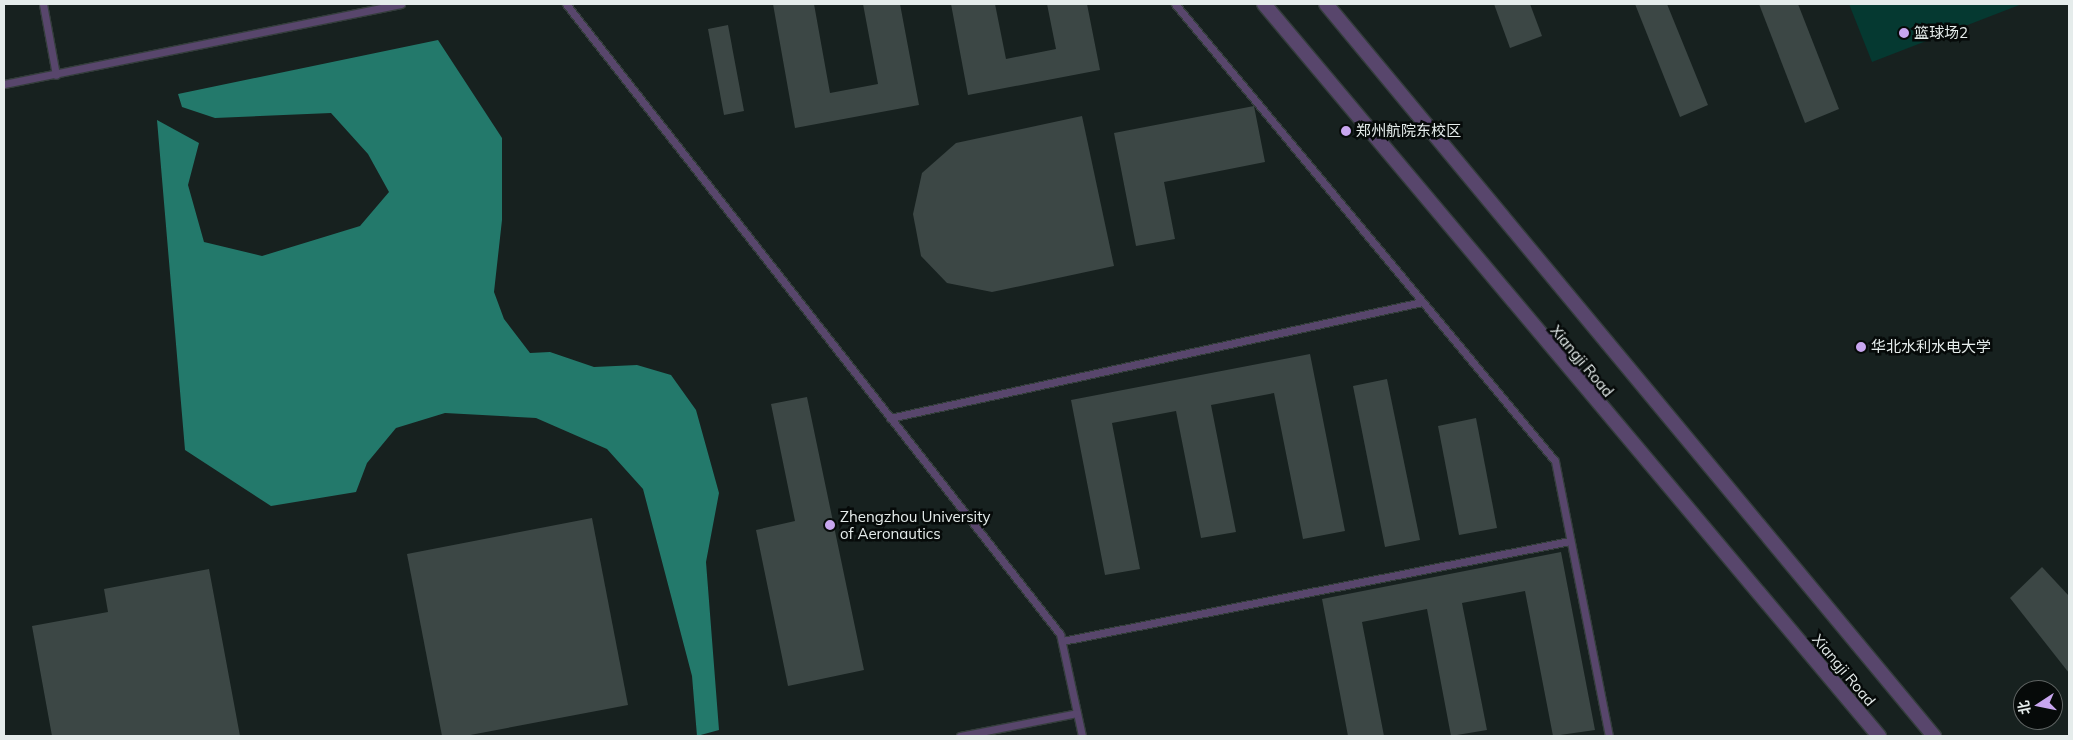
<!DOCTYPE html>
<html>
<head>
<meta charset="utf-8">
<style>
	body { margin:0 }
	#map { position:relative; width:2073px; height:740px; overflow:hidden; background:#17211f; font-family:Mulish,"Noto Sans SC",sans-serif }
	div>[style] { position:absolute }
	.green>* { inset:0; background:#053931 }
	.water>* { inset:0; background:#23796b }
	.building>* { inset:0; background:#3c4745 }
	.roads { filter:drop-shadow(1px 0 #343d3c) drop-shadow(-1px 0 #343d3c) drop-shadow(0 1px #343d3c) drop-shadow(0 -1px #343d3c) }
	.lane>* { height:7px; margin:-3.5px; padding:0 3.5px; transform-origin:3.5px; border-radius:3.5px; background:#58466c }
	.street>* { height:14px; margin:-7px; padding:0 7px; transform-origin:7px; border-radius:7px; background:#58466c }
	.dots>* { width:14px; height:14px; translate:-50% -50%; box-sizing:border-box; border:2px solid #060a09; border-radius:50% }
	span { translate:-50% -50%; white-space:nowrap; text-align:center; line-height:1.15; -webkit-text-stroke:5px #060a09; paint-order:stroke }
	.poi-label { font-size:15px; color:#e5eceb }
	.left { translate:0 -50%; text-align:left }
	.street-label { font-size:15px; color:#e5eceb }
	.frame { position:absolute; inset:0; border:5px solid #e5eceb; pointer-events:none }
	.north { position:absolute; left:2013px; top:680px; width:50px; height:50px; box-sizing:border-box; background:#060a09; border:1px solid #5f6463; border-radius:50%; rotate:259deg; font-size:14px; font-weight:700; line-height:20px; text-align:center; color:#e5eceb }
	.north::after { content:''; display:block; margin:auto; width:18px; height:22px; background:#c8a6ef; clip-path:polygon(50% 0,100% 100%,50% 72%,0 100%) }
</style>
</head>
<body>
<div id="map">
	<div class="green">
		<div style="clip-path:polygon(1849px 4px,2022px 4px,1872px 62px)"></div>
	</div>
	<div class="water">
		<div style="clip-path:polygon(438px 40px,502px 138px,502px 220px,494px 292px,504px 319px,530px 353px,550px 352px,594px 367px,637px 365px,671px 375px,696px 410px,719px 493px,706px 562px,719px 730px,697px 736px,692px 676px,643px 489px,607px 449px,536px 418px,445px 413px,396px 428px,367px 463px,356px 492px,271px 506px,185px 450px,157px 120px,199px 143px,188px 185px,204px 242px,262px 256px,360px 226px,389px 192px,368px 154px,331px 113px,215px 118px,182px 107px,178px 94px)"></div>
	</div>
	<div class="building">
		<div style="clip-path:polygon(773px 4px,814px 4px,830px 93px,878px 84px,863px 4px,900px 4px,919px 105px,795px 128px)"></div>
		<div style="clip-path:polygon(951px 4px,995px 4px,1006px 59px,1056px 49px,1047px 4px,1087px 4px,1100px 70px,968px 95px)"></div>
		<div style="clip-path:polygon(1494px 4px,1530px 4px,1542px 36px,1510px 48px)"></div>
		<div style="clip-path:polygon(1635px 4px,1667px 4px,1708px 105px,1680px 117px)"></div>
		<div style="clip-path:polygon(1759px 4px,1798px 4px,1839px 109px,1805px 123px)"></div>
		<div style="clip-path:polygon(728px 25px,744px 111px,724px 115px,708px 29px)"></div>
		<div style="clip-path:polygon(1254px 106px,1265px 162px,1164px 182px,1175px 239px,1136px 246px,1114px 133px)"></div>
		<div style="clip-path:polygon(1082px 116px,1114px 266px,992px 292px,947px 283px,921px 256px,913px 214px,922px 173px,956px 143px)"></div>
		<div style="clip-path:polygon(1310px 354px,1345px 531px,1303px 539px,1274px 393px,1211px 405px,1236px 532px,1201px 538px,1176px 411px,1112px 423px,1140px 569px,1105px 575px,1071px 400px)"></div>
		<div style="clip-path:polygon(1387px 379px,1420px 540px,1385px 547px,1353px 386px)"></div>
		<div style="clip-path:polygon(807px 397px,864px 670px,788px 686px,756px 530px,795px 521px,771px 404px)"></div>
		<div style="clip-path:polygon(1476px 418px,1497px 528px,1459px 535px,1438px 426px)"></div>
		<div style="clip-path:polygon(592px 518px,628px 705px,465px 736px,442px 736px,407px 554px)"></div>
		<div style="clip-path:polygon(1561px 552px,1595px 730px,1553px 736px,1525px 591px,1462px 603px,1487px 730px,1451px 736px,1427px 609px,1362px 622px,1384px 736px,1348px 736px,1322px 599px)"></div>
		<div style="clip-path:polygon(2042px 567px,2069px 596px,2069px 673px,2010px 598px)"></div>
		<div style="clip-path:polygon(209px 569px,240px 736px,52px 736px,32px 626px,108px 612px,104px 589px)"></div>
	</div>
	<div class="roads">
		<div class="lane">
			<div style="left:43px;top:4px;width:72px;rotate:79.6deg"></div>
			<div style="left:566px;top:4px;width:801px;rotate:51.9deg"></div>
			<div style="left:1060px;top:634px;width:104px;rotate:77.8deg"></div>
			<div style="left:1175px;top:4px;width:594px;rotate:50.26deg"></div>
			<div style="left:1555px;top:461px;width:280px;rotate:78.9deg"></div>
			<div style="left:4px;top:84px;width:405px;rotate:-11.4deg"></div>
			<div style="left:890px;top:418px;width:544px;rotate:-12.3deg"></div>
			<div style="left:1062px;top:641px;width:518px;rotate:-11.14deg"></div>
			<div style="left:960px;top:736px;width:119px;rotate:-11.1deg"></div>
		</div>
		<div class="street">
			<div style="left:1264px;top:4px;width:956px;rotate:49.96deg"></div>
			<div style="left:1326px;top:4px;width:952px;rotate:50.29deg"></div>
		</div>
	</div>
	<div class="dots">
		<div style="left:1904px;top:33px;background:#c8a6ef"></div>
		<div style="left:1346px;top:131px;background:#c8a6ef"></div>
		<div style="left:1861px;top:347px;background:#c8a6ef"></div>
		<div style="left:830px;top:525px;background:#c8a6ef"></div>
	</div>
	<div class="poi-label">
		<span class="left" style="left:1914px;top:33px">篮球场2</span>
		<span class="left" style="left:1356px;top:131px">郑州航院东校区</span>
		<span class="left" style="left:1871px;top:347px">华北水利水电大学</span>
		<span class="left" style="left:840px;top:525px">Zhengzhou University<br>of Aeronautics</span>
	</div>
	<div class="street-label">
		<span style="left:1582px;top:361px;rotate:50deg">Xiangji Road</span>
		<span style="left:1844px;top:670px;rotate:50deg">Xiangji Road</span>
	</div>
	<div class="frame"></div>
	<div class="north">北</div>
</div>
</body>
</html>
